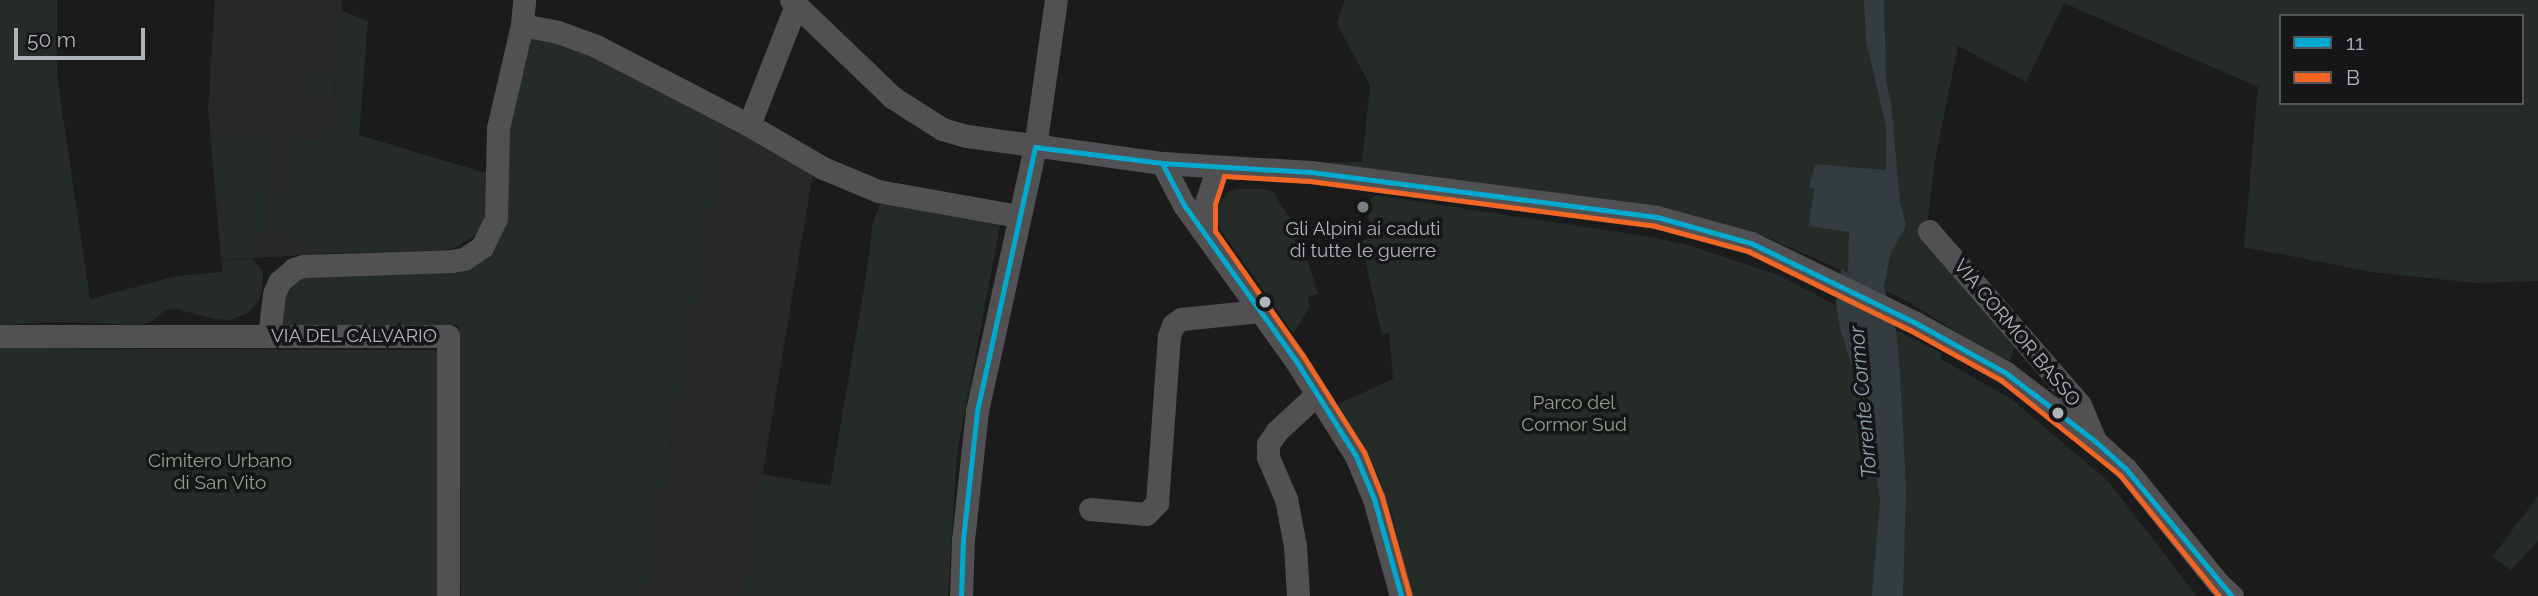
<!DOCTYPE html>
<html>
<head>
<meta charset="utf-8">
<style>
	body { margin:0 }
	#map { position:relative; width:2538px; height:596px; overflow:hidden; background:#1b1b1c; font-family:Raleway,sans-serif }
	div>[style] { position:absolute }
	.built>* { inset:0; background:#28282a }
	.green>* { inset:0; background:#252b26 }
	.water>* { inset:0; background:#343c40 }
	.minor>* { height:23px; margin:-11.5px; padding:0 11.5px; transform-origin:11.5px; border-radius:11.5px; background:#515154 }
	.bus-1>* { height:5px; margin:-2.5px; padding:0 2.5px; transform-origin:2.5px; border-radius:2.5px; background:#00a9ce }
	.bus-2>* { height:5px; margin:-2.5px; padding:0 2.5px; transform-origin:2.5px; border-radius:2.5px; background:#f26522 }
	.dots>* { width:19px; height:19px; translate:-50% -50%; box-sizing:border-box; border:4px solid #161618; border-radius:50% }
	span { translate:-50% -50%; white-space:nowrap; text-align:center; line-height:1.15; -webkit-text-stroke:7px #161618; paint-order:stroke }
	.poi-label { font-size:19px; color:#afb3bb }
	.street-label { font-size:19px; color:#afb3bb }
	.park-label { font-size:19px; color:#89a388 }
	.water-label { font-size:21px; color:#8aa3b1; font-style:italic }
	.legend { position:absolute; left:2279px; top:14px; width:245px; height:91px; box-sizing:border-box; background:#161618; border:2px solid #535559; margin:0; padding:9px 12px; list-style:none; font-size:21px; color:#afb3bb }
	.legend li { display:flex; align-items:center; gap:14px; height:35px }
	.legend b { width:35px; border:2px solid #535559 }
	.scale { position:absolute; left:14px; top:28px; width:131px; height:32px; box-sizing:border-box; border:4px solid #afb3bb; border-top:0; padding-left:9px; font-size:21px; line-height:24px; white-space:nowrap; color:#afb3bb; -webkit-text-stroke:5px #161618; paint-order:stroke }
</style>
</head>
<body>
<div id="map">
	<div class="built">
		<div style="clip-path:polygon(215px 0,342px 0,335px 67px,339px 253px,221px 260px,208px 109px)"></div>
		<div style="clip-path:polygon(726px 122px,813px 173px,742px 596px,645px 596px)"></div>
	</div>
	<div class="green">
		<div style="clip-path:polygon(0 0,57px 0,57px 76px,90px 299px,177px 276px,223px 272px,221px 260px,252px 259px,263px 272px,263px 286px,259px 301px,248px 313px,231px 320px,214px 319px,177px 309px,165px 310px,153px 321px,141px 325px,58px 322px,0 325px)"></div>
		<div style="clip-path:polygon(evenodd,1345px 0,2538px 0,2538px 281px,2476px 283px,2371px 272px,2244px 247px,2258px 87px,2064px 3px,2026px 82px,1958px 46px,1936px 155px,1927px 225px,2015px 346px,2010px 360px,2005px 362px,1907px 301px,1848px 273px,1770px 239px,1720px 223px,1309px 163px,1362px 162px,1370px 85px,1337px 24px,1345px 0,2281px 16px,2522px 16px,2522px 103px,2281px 103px,2281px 16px)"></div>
		<div style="clip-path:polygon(340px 10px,368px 21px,359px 135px,486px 173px,486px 212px,479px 232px,459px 246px,447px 250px,339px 253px,335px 129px,332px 132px,336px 251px,311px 252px,281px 234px,283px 139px,321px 140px,321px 127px,336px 128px,335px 67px)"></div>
		<div style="clip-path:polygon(532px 36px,589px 51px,726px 122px,645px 596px,461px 596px,459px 325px,282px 327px,279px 311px,279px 302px,296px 278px,477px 261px,500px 169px,521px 53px)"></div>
		<div style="clip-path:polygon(305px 68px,331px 72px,332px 97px,304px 93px)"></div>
		<div style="clip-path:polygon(212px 137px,267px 139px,263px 233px,251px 257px,223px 258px)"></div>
		<div style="clip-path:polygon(1236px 189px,1264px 189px,1273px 192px,1299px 233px,1318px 294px,1308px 297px,1310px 308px,1293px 333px,1220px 229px,1216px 212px,1221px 201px,1227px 193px)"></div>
		<div style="clip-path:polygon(1376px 195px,1651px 237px,1688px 245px,1779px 275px,1837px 306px,1896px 333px,1896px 330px,1941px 353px,1941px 359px,2010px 398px,2108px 481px,2197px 596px,1412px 596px,1392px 514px,1377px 473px,1338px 404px,1393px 379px,1389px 333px,1382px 335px,1361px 241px,1371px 238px,1368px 216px,1370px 199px)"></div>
		<div style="clip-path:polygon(882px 200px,997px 221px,1000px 226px,957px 453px,948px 596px,742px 596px,761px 474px,830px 486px,865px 283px,873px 222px)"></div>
		<div style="clip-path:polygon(0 348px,436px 350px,440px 354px,439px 596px,0 596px)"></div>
		<div style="clip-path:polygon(2538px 496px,2538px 541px,2511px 570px,2492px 557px)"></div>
	</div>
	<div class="water">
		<div style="clip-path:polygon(1864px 0,1884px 0,1886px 81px,1891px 103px,1900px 201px,1906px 226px,1890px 255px,1884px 287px,1896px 330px,1900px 373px,1906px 488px,1903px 596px,1872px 596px,1880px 501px,1877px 480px,1861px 392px,1840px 329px,1836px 303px,1841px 269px,1848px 273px,1849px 232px,1809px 226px,1814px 189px,1809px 188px,1815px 164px,1886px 170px,1886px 127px,1866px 40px)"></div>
	</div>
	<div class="minor">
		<div style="left:791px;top:0;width:140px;rotate:43.8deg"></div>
		<div style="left:892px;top:97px;width:59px;rotate:32.6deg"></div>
		<div style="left:942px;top:129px;width:26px;rotate:16deg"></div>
		<div style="left:967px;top:136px;width:197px;rotate:7.9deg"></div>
		<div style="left:1162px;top:163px;width:149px;rotate:3.5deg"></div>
		<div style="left:1311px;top:172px;width:349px;rotate:7.4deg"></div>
		<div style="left:1657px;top:217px;width:98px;rotate:15.5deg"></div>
		<div style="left:1751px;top:243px;width:181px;rotate:25.9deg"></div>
		<div style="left:1914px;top:322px;width:105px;rotate:29deg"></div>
		<div style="left:2006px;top:373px;width:112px;rotate:37.4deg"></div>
		<div style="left:2095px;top:441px;width:42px;rotate:42.1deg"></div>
		<div style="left:2126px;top:469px;width:146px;rotate:51.1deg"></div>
		<div style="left:2218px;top:583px;width:19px;rotate:43deg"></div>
		<div style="left:522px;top:25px;width:37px;rotate:11deg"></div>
		<div style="left:558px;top:32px;width:40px;rotate:20.2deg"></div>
		<div style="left:596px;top:46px;width:172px;rotate:27.3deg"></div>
		<div style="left:749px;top:125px;width:86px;rotate:30.2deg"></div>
		<div style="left:823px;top:168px;width:60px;rotate:22.7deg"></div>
		<div style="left:878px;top:191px;width:143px;rotate:10.1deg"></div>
		<div style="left:749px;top:125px;width:129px;rotate:-68.6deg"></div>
		<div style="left:1162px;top:163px;width:47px;rotate:62.4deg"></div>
		<div style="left:1184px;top:205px;width:192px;rotate:54.3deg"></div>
		<div style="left:1296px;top:361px;width:112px;rotate:57.7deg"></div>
		<div style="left:1356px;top:456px;width:47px;rotate:67.3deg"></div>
		<div style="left:1374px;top:499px;width:101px;rotate:74.4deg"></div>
		<div style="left:1929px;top:231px;width:230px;rotate:49deg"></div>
		<div style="left:2080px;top:405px;width:39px;rotate:67deg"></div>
		<div style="left:1206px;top:234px;width:31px;rotate:-90deg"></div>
		<div style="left:1206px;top:203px;width:38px;rotate:-72deg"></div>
		<div style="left:0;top:336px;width:448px"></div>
		<div style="left:448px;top:336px;width:260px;rotate:90deg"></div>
		<div style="left:269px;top:336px;width:42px;rotate:-83.2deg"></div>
		<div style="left:274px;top:294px;width:13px;rotate:-67deg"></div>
		<div style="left:279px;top:282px;width:20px;rotate:-41deg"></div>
		<div style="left:294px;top:269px;width:10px;rotate:-17deg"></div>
		<div style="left:304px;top:266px;width:147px;rotate:-1.9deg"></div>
		<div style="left:451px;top:261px;width:13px;rotate:-9deg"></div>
		<div style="left:464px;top:259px;width:22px;rotate:-34deg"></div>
		<div style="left:482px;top:247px;width:32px;rotate:-64deg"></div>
		<div style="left:496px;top:218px;width:90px;rotate:-88.7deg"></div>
		<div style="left:498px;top:128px;width:106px;rotate:-76.9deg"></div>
		<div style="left:522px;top:25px;width:25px;rotate:-85deg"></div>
		<div style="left:1090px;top:509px;width:56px;rotate:5.1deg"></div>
		<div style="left:1146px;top:514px;width:16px;rotate:-45deg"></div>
		<div style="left:1157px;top:503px;width:167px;rotate:-85.9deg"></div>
		<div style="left:1169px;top:336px;width:12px;rotate:-70deg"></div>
		<div style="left:1173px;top:325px;width:10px;rotate:-37deg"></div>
		<div style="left:1181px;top:319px;width:79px;rotate:-5.8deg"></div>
		<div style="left:961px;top:596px;width:56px;rotate:-88deg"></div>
		<div style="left:963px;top:540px;width:130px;rotate:-83.8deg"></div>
		<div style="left:977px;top:411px;width:270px;rotate:-77.6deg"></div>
		<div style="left:1035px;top:147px;width:148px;rotate:-81.9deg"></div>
		<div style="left:1298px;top:596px;width:50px;rotate:-93.4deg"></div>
		<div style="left:1295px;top:546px;width:48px;rotate:-100.8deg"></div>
		<div style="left:1286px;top:499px;width:46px;rotate:-113.2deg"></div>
		<div style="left:1268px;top:457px;width:13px;rotate:-90deg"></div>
		<div style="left:1268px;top:444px;width:16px;rotate:-55deg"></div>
		<div style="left:1277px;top:431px;width:54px;rotate:-42.8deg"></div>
	</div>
	<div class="bus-1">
		<div style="left:1162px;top:163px;width:47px;rotate:62.4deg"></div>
		<div style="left:1184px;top:205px;width:192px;rotate:54.3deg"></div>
		<div style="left:1296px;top:361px;width:112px;rotate:57.7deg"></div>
		<div style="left:1356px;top:456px;width:47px;rotate:67.3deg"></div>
		<div style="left:1374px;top:499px;width:101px;rotate:74.4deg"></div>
		<div style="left:961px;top:596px;width:56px;rotate:-88deg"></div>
		<div style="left:963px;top:540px;width:130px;rotate:-83.8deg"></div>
		<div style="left:977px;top:411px;width:270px;rotate:-77.6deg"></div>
		<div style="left:1035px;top:147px;width:128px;rotate:7.2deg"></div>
		<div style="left:1162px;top:163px;width:149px;rotate:3.5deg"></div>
		<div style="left:1311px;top:172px;width:349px;rotate:7.4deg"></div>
		<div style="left:1657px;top:217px;width:98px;rotate:15.5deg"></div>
		<div style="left:1751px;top:243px;width:181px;rotate:25.9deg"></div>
		<div style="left:1914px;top:322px;width:105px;rotate:29deg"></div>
		<div style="left:2006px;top:373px;width:112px;rotate:37.4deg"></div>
		<div style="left:2095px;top:441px;width:42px;rotate:42.1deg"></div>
		<div style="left:2126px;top:469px;width:165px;rotate:50.2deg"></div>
	</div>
	<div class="bus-2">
		<div style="left:1409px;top:594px;width:101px;rotate:-105.6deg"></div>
		<div style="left:1382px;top:497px;width:48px;rotate:-111.8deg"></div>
		<div style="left:1364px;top:452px;width:114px;rotate:-122.4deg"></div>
		<div style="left:1303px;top:356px;width:153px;rotate:-125.1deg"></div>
		<div style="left:1215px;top:231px;width:27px;rotate:-90deg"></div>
		<div style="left:1215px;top:204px;width:29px;rotate:-72deg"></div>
		<div style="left:1224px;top:176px;width:86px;rotate:3.3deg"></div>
		<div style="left:1310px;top:181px;width:348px;rotate:7.4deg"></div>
		<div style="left:1655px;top:226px;width:96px;rotate:15deg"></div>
		<div style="left:1748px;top:251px;width:180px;rotate:26deg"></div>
		<div style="left:1910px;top:330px;width:104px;rotate:28.8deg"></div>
		<div style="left:2001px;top:380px;width:152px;rotate:38.6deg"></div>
		<div style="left:2120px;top:475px;width:156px;rotate:50.7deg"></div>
	</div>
	<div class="dots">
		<div style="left:1363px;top:207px;background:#7b7e83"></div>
		<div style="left:1265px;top:302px;background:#afb3bb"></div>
		<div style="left:2058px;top:413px;background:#afb3bb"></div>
	</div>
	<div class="poi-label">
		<span style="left:1363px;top:240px">Gli Alpini ai caduti<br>di tutte le guerre</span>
	</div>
	<div class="street-label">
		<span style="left:2017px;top:333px;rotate:50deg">VIA CORMOR BASSO</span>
		<span style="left:354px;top:336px">VIA DEL CALVARIO</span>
	</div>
	<div class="park-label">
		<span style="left:1574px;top:414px">Parco del<br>Cormor Sud</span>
		<span style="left:220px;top:472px">Cimitero Urbano<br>di San Vito</span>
	</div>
	<div class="water-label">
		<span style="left:1863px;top:402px;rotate:-95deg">Torrente Cormor</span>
	</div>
	<ul class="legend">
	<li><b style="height:9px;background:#00a9ce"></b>11</li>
	<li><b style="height:9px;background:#f26522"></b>B</li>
	</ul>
	<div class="scale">50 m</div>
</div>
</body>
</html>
